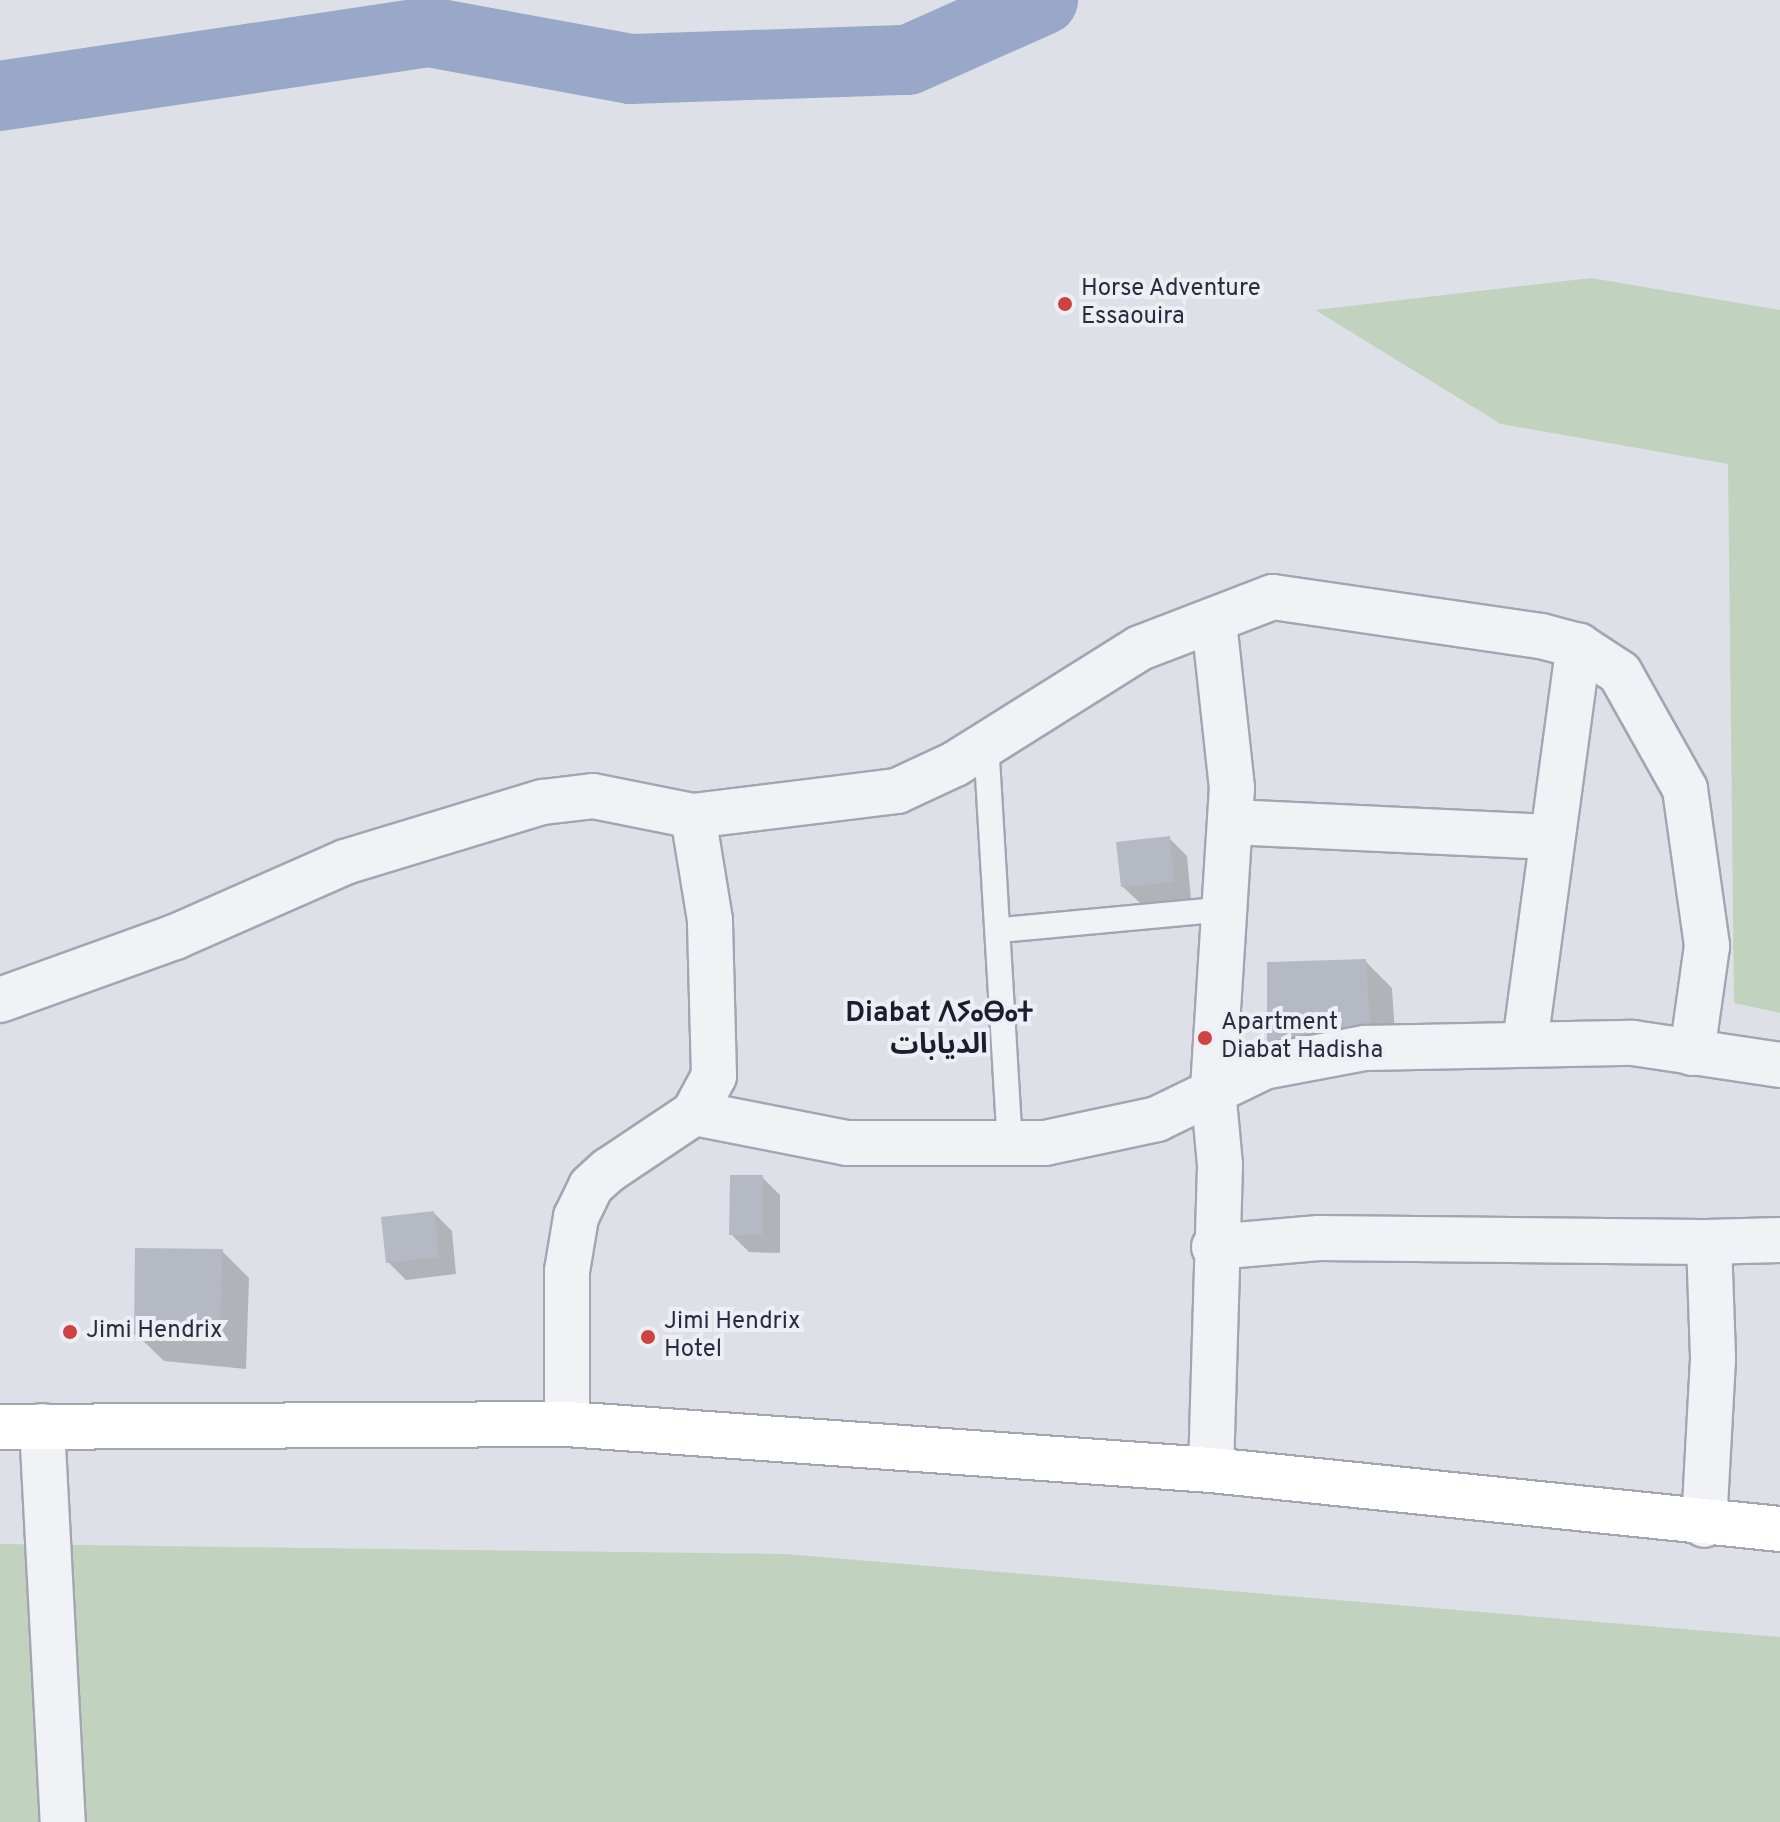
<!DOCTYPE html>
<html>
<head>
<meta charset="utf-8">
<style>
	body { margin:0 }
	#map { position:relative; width:1780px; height:1822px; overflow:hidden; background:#dee0e8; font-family:Overpass,"Noto Sans Arabic","Noto Sans Tifinagh",sans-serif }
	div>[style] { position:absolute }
	.green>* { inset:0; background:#c1d2bf }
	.shadow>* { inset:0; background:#0003 }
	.river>* { height:70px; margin:-35px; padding:0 35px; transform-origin:35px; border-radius:35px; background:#99a8c8 }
	.building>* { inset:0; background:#b5b9c4 }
	.roads { filter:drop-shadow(2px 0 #a3a6b2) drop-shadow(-2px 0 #a3a6b2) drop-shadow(0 2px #a3a6b2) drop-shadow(0 -2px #a3a6b2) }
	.lane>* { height:24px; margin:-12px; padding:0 12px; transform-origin:12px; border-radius:12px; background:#f1f2f6 }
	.street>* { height:44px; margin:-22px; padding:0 22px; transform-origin:22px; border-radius:22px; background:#f1f2f6 }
	.secondary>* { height:44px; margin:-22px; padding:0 22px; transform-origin:22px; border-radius:22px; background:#fff }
	.dots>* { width:22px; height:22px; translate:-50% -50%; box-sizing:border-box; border:4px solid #edeff5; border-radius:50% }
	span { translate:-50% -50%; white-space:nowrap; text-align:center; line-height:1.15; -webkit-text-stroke:8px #edeff5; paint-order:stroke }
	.poi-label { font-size:24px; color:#272c3f }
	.left { translate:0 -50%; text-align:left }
	.quarter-label { font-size:28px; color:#1a1e2f; font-weight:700 }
</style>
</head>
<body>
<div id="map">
	<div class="green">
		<div style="clip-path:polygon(1591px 278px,1780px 310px,1780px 1013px,1734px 1003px,1728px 464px,1501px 424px,1315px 310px)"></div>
		<div style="clip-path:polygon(0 1544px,785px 1554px,1780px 1637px,1780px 1822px,0 1822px)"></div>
	</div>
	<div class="shadow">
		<div style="clip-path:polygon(1169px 838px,1187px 856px,1191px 899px,1141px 904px,1122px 886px)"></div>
		<div style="clip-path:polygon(1365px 961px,1392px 988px,1397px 1066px,1296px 1071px)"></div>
		<div style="clip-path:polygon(762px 1177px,780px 1195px,780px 1253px,749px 1252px,731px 1234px)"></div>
		<div style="clip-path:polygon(434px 1213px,452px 1231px,456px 1274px,406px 1280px,388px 1262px)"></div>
		<div style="clip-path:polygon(222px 1251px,249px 1278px,246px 1369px,164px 1361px,136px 1334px)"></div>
	</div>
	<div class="river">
		<div style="left:0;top:96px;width:434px;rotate:-8.5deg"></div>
		<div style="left:429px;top:32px;width:205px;rotate:10.4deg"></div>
		<div style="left:631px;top:69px;width:277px;rotate:-1.9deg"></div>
		<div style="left:908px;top:60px;width:148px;rotate:-24deg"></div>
	</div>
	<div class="building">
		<div style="clip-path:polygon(1170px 836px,1174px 882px,1121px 887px,1116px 842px)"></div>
		<div style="clip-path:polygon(1366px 959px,1371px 1040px,1267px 1045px,1267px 962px)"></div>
		<div style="clip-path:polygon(730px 1175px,763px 1175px,762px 1235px,729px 1235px)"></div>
		<div style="clip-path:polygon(434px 1211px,439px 1257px,386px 1263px,381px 1217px)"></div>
		<div style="clip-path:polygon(135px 1248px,223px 1249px,219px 1343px,134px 1335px)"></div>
	</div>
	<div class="roads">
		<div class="lane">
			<div style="left:986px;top:742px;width:404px;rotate:86.6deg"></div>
			<div style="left:1001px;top:930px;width:227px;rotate:-5.3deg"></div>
		</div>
		<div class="street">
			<div style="left:1232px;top:822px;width:318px;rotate:2.7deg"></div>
			<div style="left:0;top:1000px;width:186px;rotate:-19.8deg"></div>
			<div style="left:175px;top:937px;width:186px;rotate:-23.8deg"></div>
			<div style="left:345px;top:862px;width:207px;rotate:-16.9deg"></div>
			<div style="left:543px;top:802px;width:50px;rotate:-6.8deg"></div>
			<div style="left:593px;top:796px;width:102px;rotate:11.3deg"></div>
			<div style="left:693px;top:816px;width:206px;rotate:-7deg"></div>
			<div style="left:897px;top:791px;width:64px;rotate:-25deg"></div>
			<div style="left:955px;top:764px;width:218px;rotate:-32.1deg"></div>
			<div style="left:1140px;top:648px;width:142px;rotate:-21deg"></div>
			<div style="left:1273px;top:597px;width:271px;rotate:8.3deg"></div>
			<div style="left:1541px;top:636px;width:39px;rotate:15deg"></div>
			<div style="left:1579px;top:646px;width:49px;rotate:33.4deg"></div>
			<div style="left:1620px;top:673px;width:133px;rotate:60.7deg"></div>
			<div style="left:1685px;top:789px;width:159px;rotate:82deg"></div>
			<div style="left:1707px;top:946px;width:108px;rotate:98deg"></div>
			<div style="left:1525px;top:1043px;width:401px;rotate:-82.3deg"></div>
			<div style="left:694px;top:1113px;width:156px;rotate:11.1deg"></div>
			<div style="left:847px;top:1143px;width:198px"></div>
			<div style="left:1045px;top:1143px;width:115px;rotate:-12.1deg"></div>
			<div style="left:1157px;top:1119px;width:119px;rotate:-25.9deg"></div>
			<div style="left:1264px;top:1067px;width:103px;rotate:-10.7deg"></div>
			<div style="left:1365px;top:1048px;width:268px;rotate:-1.1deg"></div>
			<div style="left:1633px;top:1043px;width:149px;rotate:8.5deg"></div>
			<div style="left:1709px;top:1242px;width:71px;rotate:-1.6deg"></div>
			<div style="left:1214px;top:1247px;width:105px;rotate:-4.9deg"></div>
			<div style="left:1319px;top:1238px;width:390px;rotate:0.6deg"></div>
			<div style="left:1709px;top:1242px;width:117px;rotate:88deg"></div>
			<div style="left:1713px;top:1359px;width:166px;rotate:93.1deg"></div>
			<div style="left:567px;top:1424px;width:153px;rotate:-90deg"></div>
			<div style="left:567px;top:1271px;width:55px;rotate:-80.5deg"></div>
			<div style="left:576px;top:1217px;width:34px;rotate:-64deg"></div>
			<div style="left:591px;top:1186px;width:24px;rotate:-42deg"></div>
			<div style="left:609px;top:1170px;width:102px;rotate:-33.8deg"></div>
			<div style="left:694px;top:1113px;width:42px;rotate:-61.6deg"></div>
			<div style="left:714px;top:1076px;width:156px;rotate:-91.5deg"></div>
			<div style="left:710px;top:920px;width:105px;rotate:-99.3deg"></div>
			<div style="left:42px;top:1426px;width:397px;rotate:87deg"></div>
			<div style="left:1211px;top:1470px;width:305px;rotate:-88.3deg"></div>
			<div style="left:1220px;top:1165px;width:76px;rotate:-95.3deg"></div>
			<div style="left:1213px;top:1089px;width:302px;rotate:-86.4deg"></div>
			<div style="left:1232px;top:788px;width:168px;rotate:-96.2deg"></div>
		</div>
		<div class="secondary">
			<div style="left:0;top:1427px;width:567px;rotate:-0.3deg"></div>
			<div style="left:567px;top:1424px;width:646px;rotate:4.09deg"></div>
			<div style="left:1211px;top:1470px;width:572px;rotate:5.92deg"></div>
		</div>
	</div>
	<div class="dots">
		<div style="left:1065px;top:304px;background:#ce4242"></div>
		<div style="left:1205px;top:1038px;background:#ce4242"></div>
		<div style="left:70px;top:1332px;background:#ce4242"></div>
		<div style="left:648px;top:1337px;background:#ce4242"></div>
	</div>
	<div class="poi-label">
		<span class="left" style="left:1081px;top:304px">Horse Adventure<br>Essaouira</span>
		<span class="left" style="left:1221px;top:1038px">Apartment<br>Diabat Hadisha</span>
		<span class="left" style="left:664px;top:1337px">Jimi Hendrix<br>Hotel</span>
		<span class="left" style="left:86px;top:1332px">Jimi Hendrix</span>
	</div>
	<div class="quarter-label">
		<span style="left:939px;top:1030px">Diabat ⴷⵢⴰⴱⴰⵜ<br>الديابات</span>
	</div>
</div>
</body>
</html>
